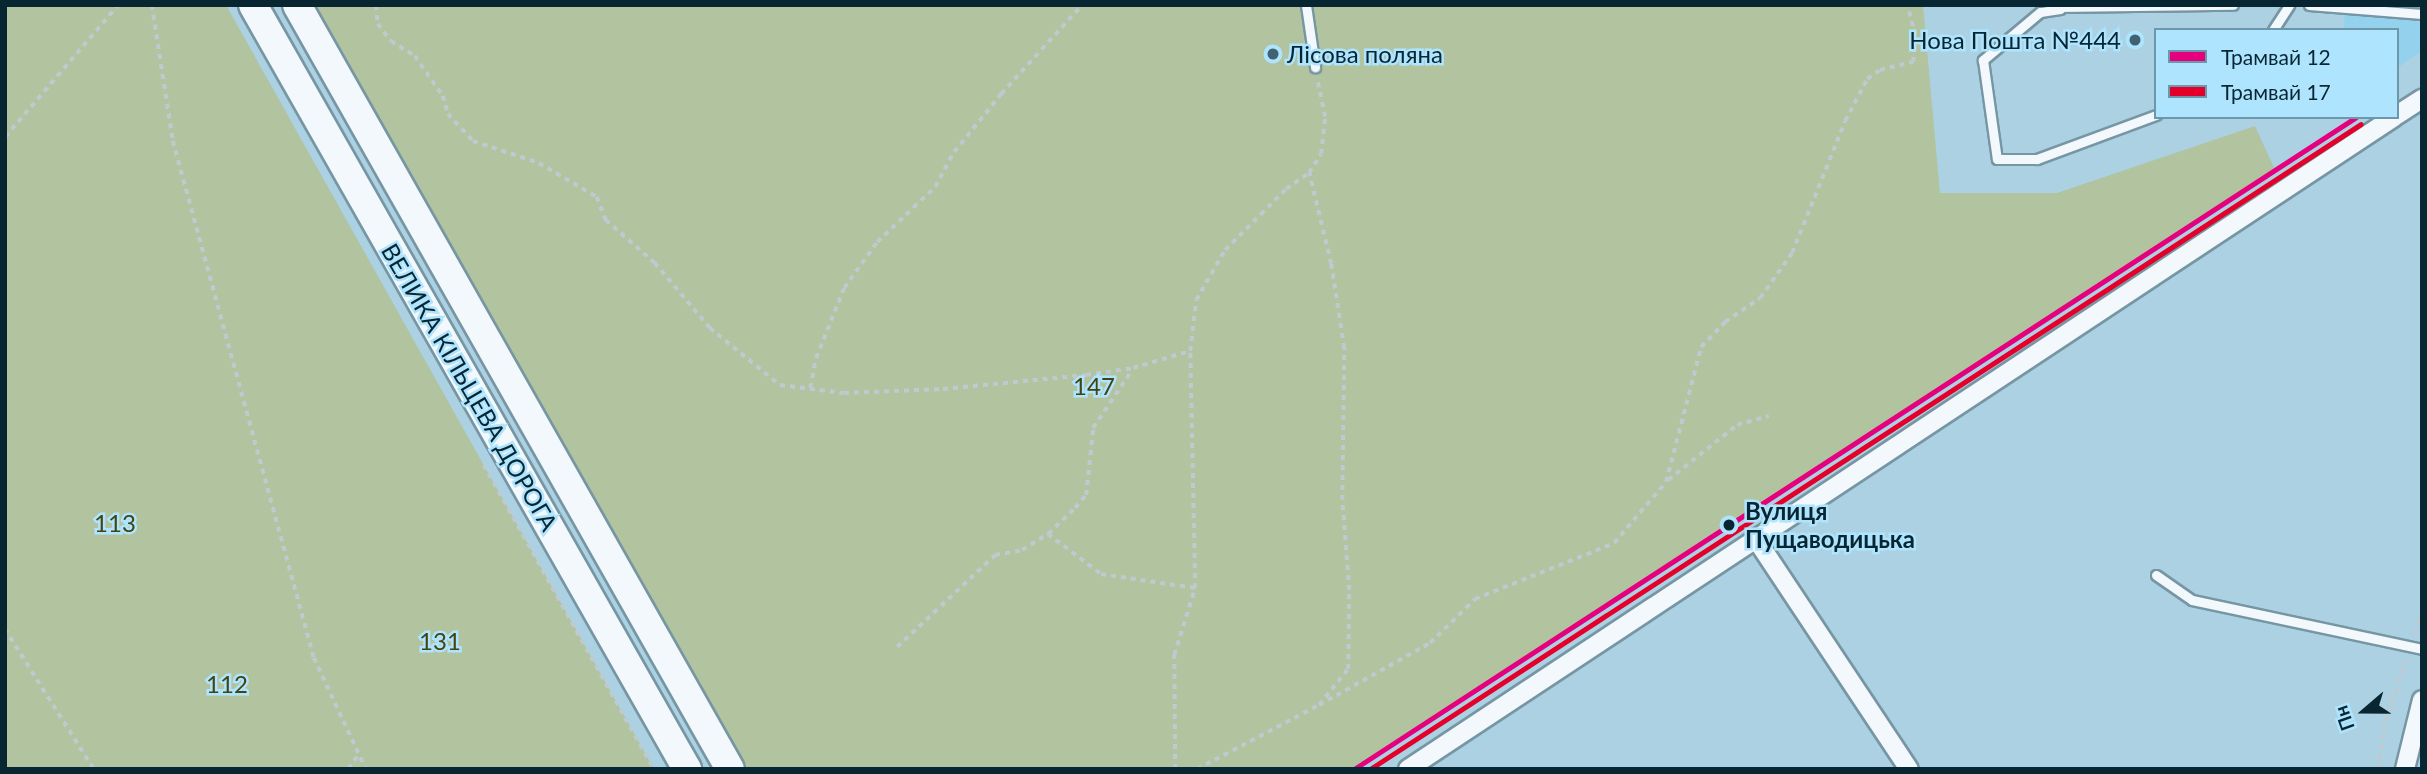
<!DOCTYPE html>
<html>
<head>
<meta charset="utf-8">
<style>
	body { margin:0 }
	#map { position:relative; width:2427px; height:774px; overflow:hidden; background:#abd1e3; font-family:Lato,sans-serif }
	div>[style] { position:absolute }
	.built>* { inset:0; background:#94d1ed }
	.green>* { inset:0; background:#b1c39f }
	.path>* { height:3.5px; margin-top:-1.75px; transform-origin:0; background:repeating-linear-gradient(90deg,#bfcad0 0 5px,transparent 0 10px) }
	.roads { filter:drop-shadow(2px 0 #7796a3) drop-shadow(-2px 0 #7796a3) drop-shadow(0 2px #7796a3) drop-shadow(0 -2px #7796a3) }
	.service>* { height:9px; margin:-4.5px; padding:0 4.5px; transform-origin:4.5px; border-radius:4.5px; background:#f2f8fb }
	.minor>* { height:18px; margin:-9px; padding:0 9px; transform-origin:9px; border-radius:9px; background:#f2f8fb }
	.primary>* { height:28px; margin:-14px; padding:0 14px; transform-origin:14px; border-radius:14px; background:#f2f8fb }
	.tram-1>* { height:5px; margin:-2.5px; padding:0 2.5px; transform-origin:2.5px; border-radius:2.5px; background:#e5007d }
	.tram-2>* { height:5px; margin:-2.5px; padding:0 2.5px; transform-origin:2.5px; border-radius:2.5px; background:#e4002b }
	.dots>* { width:19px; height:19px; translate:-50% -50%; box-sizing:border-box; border:4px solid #aee4fe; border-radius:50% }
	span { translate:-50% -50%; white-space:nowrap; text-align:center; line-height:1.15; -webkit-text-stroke:5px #aee4fe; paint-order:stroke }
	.poi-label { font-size:24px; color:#082632 }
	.right { translate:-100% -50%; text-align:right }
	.left { translate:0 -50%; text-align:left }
	.park-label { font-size:24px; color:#454411 }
	.street-label { font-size:24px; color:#082632 }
	.stop-label { font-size:24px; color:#082632; font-weight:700 }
	.frame { position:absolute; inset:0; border:7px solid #082632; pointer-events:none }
	.legend { position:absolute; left:2154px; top:28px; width:245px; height:91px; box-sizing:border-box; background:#aee4fe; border:2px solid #6c98ac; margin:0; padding:9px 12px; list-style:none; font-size:21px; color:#082632 }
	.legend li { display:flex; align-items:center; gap:14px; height:35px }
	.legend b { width:35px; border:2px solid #6c98ac }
	.north { position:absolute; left:2329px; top:676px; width:70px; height:70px; -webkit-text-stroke:5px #aee4fe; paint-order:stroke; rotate:250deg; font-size:19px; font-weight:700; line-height:28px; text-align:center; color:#082632 }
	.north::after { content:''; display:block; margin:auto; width:24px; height:32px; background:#082632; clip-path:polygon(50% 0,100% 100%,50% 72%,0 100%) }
</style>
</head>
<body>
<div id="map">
	<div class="built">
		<div style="clip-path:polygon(2345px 5px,2422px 5px,2422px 51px,2397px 68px,2397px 30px,2344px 30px)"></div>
	</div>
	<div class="green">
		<div style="clip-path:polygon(5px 5px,226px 5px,654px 769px,5px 769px)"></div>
		<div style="clip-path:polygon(297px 5px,1923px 5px,1940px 193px,2057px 193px,2255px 126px,2275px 170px,1354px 769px,730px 769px)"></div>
	</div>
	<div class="path">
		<div style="left:152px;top:5px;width:138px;rotate:81.2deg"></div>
		<div style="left:173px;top:141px;width:536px;rotate:74.74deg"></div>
		<div style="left:314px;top:658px;width:123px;rotate:64.9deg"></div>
		<div style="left:376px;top:5px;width:19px;rotate:84deg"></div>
		<div style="left:378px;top:24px;width:21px;rotate:53deg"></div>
		<div style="left:391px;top:41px;width:28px;rotate:32deg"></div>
		<div style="left:415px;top:56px;width:49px;rotate:55deg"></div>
		<div style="left:443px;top:96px;width:19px;rotate:74deg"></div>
		<div style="left:448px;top:114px;width:37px;rotate:47deg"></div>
		<div style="left:473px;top:141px;width:70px;rotate:18.4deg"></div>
		<div style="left:539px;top:163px;width:67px;rotate:30.4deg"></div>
		<div style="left:597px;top:197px;width:25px;rotate:69deg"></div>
		<div style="left:606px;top:220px;width:65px;rotate:41.3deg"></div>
		<div style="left:655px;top:263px;width:85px;rotate:49.8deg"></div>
		<div style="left:710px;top:328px;width:90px;rotate:39.2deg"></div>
		<div style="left:780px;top:385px;width:64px;rotate:7.1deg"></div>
		<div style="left:844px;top:393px;width:99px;rotate:-2.3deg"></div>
		<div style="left:943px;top:389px;width:144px;rotate:-5.6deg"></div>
		<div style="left:1086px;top:375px;width:48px;rotate:-8.5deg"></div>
		<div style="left:1133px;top:368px;width:59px;rotate:-16.6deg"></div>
		<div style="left:5px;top:137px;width:174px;rotate:-49.4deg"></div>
		<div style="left:810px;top:388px;width:31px;rotate:-79deg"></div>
		<div style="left:816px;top:358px;width:75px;rotate:-68.2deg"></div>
		<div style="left:844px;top:288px;width:57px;rotate:-54.3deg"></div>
		<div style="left:877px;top:242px;width:80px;rotate:-43.5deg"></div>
		<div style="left:935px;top:187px;width:40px;rotate:-62deg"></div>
		<div style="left:954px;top:152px;width:75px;rotate:-51deg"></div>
		<div style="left:1001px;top:94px;width:120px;rotate:-47.7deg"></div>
		<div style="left:484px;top:465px;width:348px;rotate:60.8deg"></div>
		<div style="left:1668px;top:480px;width:88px;rotate:-38.6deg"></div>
		<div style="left:1737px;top:425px;width:33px;rotate:-16deg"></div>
		<div style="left:1048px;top:534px;width:66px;rotate:37deg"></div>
		<div style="left:1101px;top:574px;width:95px;rotate:8.5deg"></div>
		<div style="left:5px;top:629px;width:166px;rotate:57.6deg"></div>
		<div style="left:2415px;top:634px;width:23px;rotate:-72deg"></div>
		<div style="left:897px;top:647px;width:134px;rotate:-43.2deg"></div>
		<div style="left:995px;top:555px;width:27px;rotate:-10deg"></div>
		<div style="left:1022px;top:550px;width:31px;rotate:-32deg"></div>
		<div style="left:1048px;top:534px;width:37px;rotate:-44deg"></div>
		<div style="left:1075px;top:508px;width:17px;rotate:-50deg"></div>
		<div style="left:1086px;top:495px;width:67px;rotate:-84deg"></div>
		<div style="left:1093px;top:428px;width:70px;rotate:-56.1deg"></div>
		<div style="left:1319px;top:705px;width:127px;rotate:-29.2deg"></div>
		<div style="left:1430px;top:643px;width:63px;rotate:-44.4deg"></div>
		<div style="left:1475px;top:599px;width:150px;rotate:-21.9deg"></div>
		<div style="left:1614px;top:543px;width:80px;rotate:-49.6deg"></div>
		<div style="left:1666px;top:482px;width:139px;rotate:-75.5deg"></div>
		<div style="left:1701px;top:347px;width:35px;rotate:-46deg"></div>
		<div style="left:1725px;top:322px;width:42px;rotate:-34.4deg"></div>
		<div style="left:1760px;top:298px;width:55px;rotate:-54.6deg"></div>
		<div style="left:1792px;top:253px;width:142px;rotate:-68.1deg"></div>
		<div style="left:1845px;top:121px;width:47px;rotate:-62.4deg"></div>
		<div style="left:1867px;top:79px;width:16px;rotate:-35deg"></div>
		<div style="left:1880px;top:70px;width:34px;rotate:-14deg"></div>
		<div style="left:1913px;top:62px;width:26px;rotate:-86deg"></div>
		<div style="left:1915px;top:36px;width:32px;rotate:-104deg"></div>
		<div style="left:348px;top:769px;width:19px;rotate:-54deg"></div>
		<div style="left:1175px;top:769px;width:114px;rotate:-90.5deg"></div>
		<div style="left:1174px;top:655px;width:70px;rotate:-72.6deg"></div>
		<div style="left:1195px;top:588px;width:237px;rotate:-91.2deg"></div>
		<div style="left:1190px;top:351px;width:51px;rotate:-83.3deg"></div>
		<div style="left:1196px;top:300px;width:58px;rotate:-59.9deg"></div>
		<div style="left:1225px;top:250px;width:86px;rotate:-45deg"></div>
		<div style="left:1286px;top:189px;width:28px;rotate:-35deg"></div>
		<div style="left:1309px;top:173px;width:22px;rotate:-58deg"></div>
		<div style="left:1321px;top:154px;width:37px;rotate:-84deg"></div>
		<div style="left:1325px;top:117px;width:40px;rotate:-102deg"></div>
		<div style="left:1197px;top:769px;width:138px;rotate:-27.7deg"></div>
		<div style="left:1319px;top:705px;width:46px;rotate:-51.1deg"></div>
		<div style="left:1348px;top:669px;width:79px;rotate:-89.3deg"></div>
		<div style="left:1349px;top:590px;width:90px;rotate:-94.4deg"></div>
		<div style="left:1342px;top:500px;width:152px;rotate:-89.2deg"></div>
		<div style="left:1344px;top:348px;width:85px;rotate:-98.8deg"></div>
		<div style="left:1331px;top:264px;width:94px;rotate:-103.6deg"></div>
		<div style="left:2378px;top:769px;width:49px;rotate:-81.7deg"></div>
		<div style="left:2385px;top:721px;width:64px;rotate:-70.7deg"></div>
	</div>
	<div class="roads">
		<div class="service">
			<div style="left:1306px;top:5px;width:63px;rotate:81.7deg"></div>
			<div style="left:2309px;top:5px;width:113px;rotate:4.6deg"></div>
			<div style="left:2058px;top:7px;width:175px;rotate:-0.7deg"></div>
			<div style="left:2060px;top:9px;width:20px;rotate:171deg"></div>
			<div style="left:2040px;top:12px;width:75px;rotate:139.9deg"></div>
			<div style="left:1983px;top:60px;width:100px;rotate:82deg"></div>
			<div style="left:1997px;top:159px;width:40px"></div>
			<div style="left:2037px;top:159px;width:127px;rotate:-20.3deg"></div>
			<div style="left:2273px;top:30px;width:30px;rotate:-57deg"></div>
			<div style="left:2156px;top:575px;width:44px;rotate:34.8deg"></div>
			<div style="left:2192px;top:600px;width:235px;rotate:12deg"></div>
		</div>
		<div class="minor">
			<div style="left:2397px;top:115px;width:30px;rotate:-33deg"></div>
			<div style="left:1756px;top:539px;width:276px;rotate:56.4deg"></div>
			<div style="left:1408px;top:769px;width:1182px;rotate:-33.47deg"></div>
			<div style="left:2405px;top:769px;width:71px;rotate:-76.2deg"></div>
		</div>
		<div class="primary">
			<div style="left:253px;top:5px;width:879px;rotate:60.4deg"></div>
			<div style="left:297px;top:5px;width:878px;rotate:60.46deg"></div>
		</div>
	</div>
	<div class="tram-1">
		<div style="left:1354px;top:769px;width:1195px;rotate:-33.05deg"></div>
	</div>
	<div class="tram-2">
		<div style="left:1370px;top:769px;width:1182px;rotate:-33.06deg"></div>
	</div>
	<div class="dots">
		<div style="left:2135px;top:40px;background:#416270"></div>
		<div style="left:1273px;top:54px;background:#416270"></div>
		<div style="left:1729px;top:525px;background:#082632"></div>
	</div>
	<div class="poi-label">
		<span class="right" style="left:2121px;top:40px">Нова Пошта №444</span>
		<span class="left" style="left:1287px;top:54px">Лісова поляна</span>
	</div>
	<div class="park-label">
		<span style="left:1094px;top:386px">147</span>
		<span style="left:115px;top:523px">113</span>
		<span style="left:440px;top:641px">131</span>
		<span style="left:227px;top:684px">112</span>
	</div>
	<div class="street-label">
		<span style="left:470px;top:387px;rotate:60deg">ВЕЛИКА КІЛЬЦЕВА ДОРОГА</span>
	</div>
	<div class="stop-label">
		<span class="left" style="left:1745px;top:525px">Вулиця<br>Пущаводицька</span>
	</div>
	<div class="frame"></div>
	<ul class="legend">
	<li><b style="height:9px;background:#e5007d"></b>Трамвай 12</li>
	<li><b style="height:9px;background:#e4002b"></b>Трамвай 17</li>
	</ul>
	<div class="north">Пн</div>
</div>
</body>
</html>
